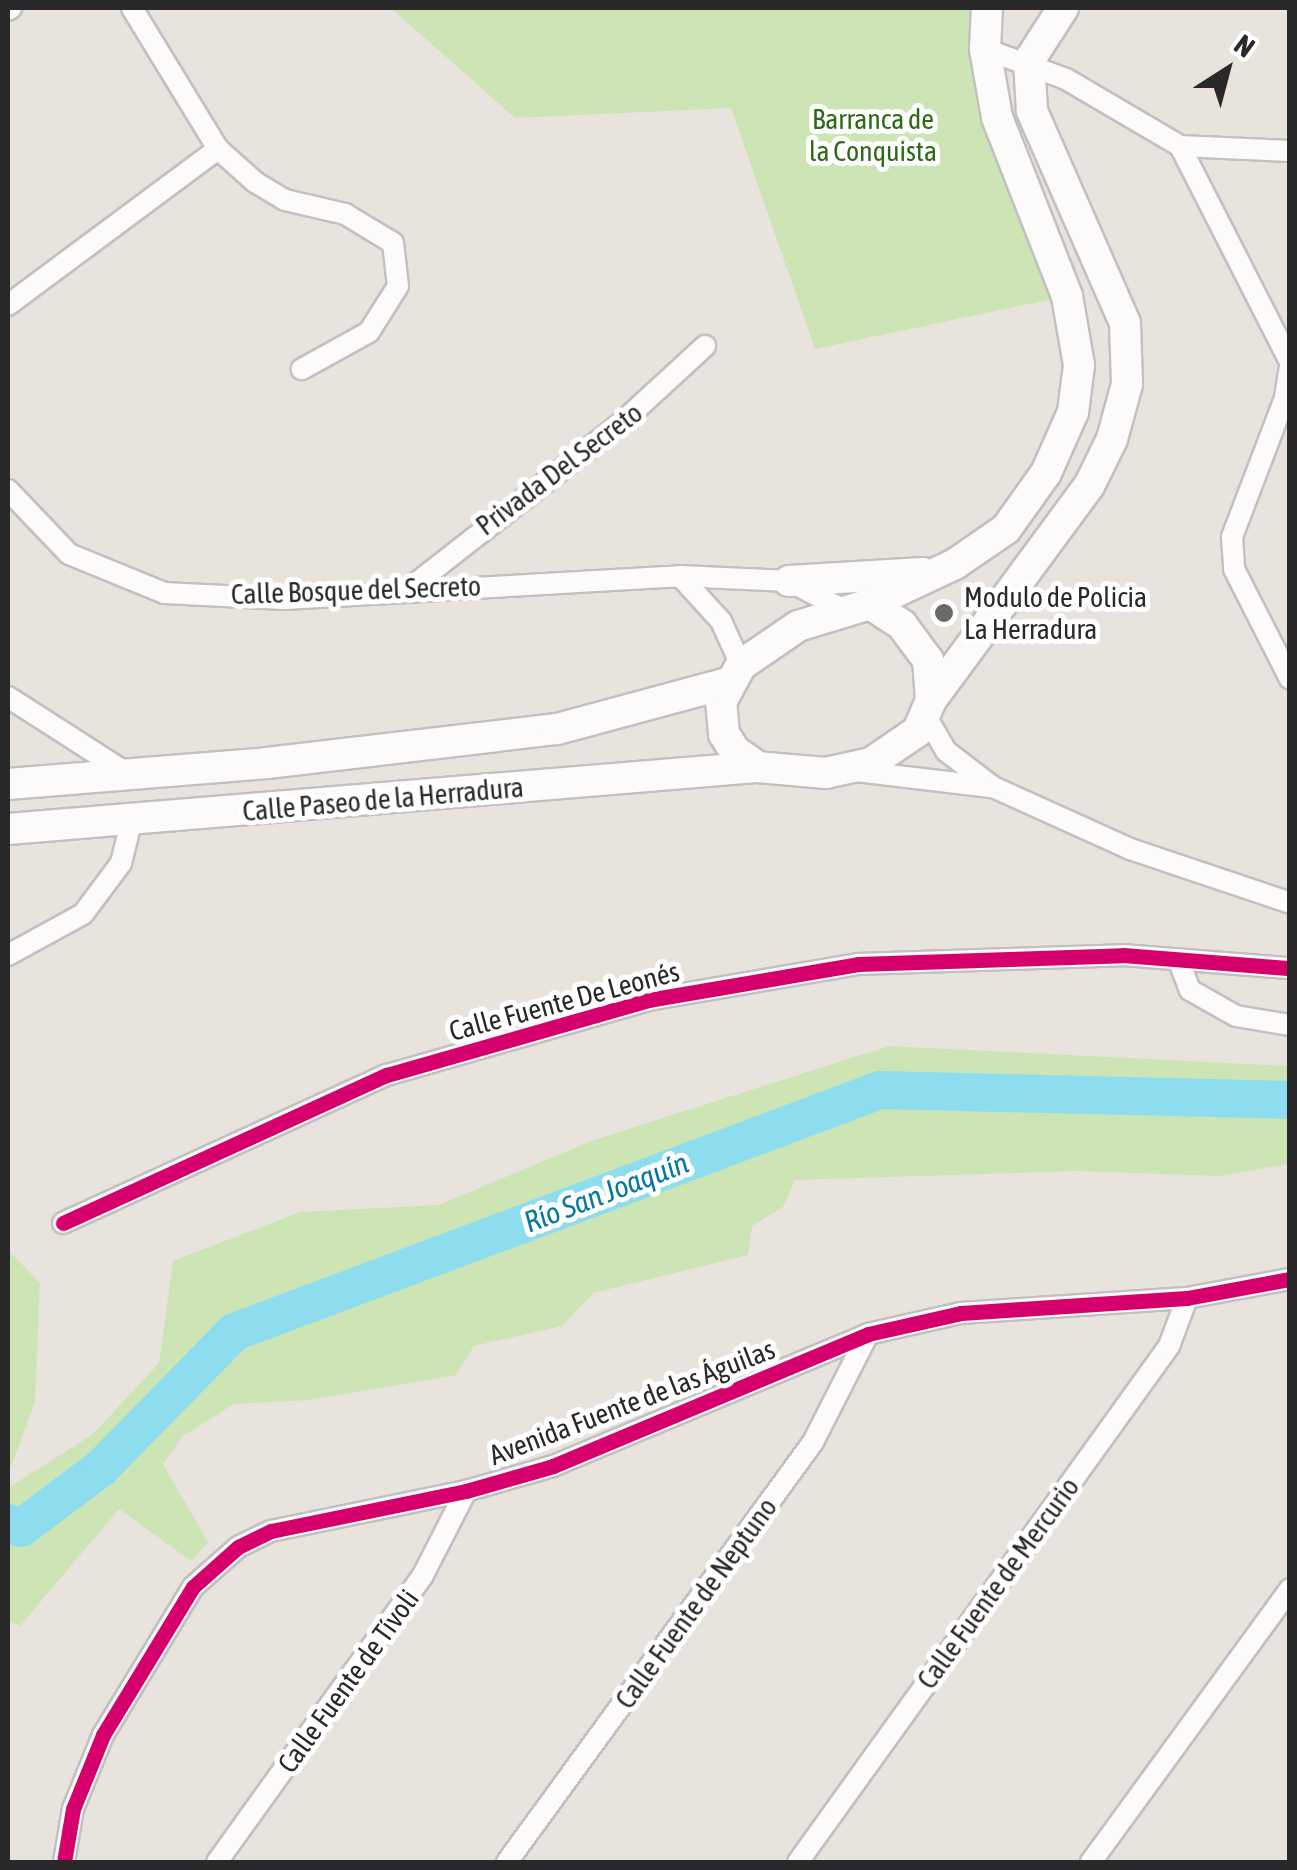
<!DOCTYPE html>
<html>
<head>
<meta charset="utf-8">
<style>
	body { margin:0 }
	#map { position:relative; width:1297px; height:1870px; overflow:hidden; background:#e9e3de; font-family:"Asap Condensed",sans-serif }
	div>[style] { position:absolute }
	.green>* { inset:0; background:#cde5b5 }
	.river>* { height:38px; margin:-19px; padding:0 19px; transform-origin:19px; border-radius:19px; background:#8eddee }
	.roads { filter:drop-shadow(2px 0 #c2c0c0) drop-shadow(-2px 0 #c2c0c0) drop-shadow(0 2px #c2c0c0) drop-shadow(0 -2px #c2c0c0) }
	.minor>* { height:20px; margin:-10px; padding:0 10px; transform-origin:10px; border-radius:10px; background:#fcfbfa }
	.secondary>* { height:30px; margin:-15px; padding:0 15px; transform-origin:15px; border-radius:15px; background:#fcfbfa }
	.cycleway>* { height:15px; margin:-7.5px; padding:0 7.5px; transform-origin:7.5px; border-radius:7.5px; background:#d6006c }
	.dots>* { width:28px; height:28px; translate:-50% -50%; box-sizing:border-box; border:5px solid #fff; border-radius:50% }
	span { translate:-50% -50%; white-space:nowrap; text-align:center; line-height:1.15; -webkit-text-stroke:10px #fff; paint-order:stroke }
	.park-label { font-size:28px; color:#2e6a16 }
	.street-label { font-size:28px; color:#292929 }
	.poi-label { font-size:28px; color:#292929 }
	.left { translate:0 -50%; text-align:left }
	.water-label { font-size:30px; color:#0678a1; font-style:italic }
	.frame { position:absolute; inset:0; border:10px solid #292929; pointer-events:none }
	.north { position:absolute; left:1177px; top:20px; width:100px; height:100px; -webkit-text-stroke:8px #fff; paint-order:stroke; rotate:36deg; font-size:28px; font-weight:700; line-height:40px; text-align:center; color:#292929 }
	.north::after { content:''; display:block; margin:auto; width:35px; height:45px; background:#292929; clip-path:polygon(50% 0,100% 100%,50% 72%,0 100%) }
</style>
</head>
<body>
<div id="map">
	<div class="green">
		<div style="clip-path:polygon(391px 8px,982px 8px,1067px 296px,815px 349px,731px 108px,515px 118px)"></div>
		<div style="clip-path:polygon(889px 1046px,1289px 1066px,1289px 1164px,1218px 1176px,1077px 1171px,795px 1180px,783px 1207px,752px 1226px,748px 1255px,593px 1293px,562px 1326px,474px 1346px,456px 1375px,308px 1400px,234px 1404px,183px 1436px,163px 1464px,208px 1542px,191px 1561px,119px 1509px,20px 1626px,8px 1620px,8px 1488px,93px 1434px,159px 1363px,173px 1261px,300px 1212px,439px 1205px,591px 1141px)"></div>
		<div style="clip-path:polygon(8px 1250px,40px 1283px,35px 1402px,8px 1475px)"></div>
	</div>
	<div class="river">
		<div style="left:8px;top:1523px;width:14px;rotate:21deg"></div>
		<div style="left:21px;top:1528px;width:100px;rotate:-36.9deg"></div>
		<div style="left:101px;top:1468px;width:190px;rotate:-45.6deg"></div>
		<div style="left:234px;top:1332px;width:690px;rotate:-20.54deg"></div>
		<div style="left:880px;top:1090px;width:410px;rotate:1.4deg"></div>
	</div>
	<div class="roads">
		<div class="minor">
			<div style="left:132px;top:8px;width:165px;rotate:58.6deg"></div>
			<div style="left:218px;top:149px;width:50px;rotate:41.7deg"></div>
			<div style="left:255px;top:182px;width:35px;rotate:31deg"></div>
			<div style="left:285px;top:200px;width:62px;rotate:13.1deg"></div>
			<div style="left:345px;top:214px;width:56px;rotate:31.1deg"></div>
			<div style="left:393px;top:243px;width:43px;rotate:83.4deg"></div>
			<div style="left:398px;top:286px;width:54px;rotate:122.2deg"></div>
			<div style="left:369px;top:332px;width:77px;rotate:151.1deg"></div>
			<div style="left:8px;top:10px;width:4px;rotate:-34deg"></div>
			<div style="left:985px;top:49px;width:86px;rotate:20.3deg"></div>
			<div style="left:1066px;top:79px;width:132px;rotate:30.4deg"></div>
			<div style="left:1180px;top:146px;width:242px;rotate:63deg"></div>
			<div style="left:1180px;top:146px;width:110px;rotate:2.6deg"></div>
			<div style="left:8px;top:305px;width:262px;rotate:-36.6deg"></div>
			<div style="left:1290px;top:366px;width:32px;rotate:99deg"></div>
			<div style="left:1285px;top:398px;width:149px;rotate:110.9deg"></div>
			<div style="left:1232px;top:537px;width:32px;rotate:86deg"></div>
			<div style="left:1234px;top:569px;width:123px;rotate:63deg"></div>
			<div style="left:8px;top:490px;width:88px;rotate:46.4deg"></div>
			<div style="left:69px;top:554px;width:103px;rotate:22.3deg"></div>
			<div style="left:164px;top:593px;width:121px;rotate:2.8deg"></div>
			<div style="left:285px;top:599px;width:396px;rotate:-3.3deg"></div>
			<div style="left:680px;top:576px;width:109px;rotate:2.6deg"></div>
			<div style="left:789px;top:581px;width:62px;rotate:27.8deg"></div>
			<div style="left:680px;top:576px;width:61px;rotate:47.7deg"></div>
			<div style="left:721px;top:621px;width:48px;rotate:65.6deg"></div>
			<div style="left:410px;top:588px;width:265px;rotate:-38deg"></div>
			<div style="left:619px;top:425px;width:117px;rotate:-42.6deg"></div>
			<div style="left:8px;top:697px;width:143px;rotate:32.7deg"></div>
			<div style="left:927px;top:718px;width:38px;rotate:60deg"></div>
			<div style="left:946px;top:751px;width:59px;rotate:37.5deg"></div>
			<div style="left:993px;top:787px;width:150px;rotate:24.3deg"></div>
			<div style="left:1130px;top:849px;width:169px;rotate:18.6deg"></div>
			<div style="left:856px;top:771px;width:136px;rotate:6.8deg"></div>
			<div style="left:8px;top:955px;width:85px;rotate:-28.7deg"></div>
			<div style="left:83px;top:914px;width:64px;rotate:-53.3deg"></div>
			<div style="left:121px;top:863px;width:41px;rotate:-76deg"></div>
			<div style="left:1178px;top:959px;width:33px;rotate:69deg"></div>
			<div style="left:1190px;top:990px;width:53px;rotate:29.5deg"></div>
			<div style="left:1236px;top:1016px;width:55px;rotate:9.5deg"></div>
			<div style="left:63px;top:1223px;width:356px;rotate:-24.6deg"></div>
			<div style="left:387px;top:1075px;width:272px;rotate:-16deg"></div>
			<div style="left:648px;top:1000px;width:213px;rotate:-9.7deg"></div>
			<div style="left:858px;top:964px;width:265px;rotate:-1.9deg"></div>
			<div style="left:1123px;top:955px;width:168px;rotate:4.5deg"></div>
			<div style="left:64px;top:1862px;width:54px;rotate:-80.4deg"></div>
			<div style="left:73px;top:1809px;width:80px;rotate:-67.9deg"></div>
			<div style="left:103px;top:1735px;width:173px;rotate:-58.7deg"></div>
			<div style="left:193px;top:1587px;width:60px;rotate:-41.6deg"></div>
			<div style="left:238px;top:1547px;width:37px;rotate:-26deg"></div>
			<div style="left:271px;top:1531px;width:199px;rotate:-11.6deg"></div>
			<div style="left:466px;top:1491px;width:91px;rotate:-16deg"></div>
			<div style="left:553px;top:1466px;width:342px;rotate:-22.7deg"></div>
			<div style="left:868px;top:1334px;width:95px;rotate:-12.7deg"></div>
			<div style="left:961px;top:1313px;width:226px;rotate:-3.8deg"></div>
			<div style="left:1187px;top:1298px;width:105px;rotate:-10.5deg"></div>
			<div style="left:217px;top:1862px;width:351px;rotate:-54.3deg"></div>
			<div style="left:422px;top:1577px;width:97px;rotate:-62.9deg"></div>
			<div style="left:507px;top:1862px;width:520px;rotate:-53.92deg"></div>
			<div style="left:813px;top:1442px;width:121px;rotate:-63deg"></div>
			<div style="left:798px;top:1862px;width:636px;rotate:-54.28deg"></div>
			<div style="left:1169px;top:1346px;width:51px;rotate:-69.4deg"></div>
			<div style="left:1091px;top:1862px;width:338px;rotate:-53.9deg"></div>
		</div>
		<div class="secondary">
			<div style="left:789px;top:581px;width:134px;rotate:-3.4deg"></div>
			<div style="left:870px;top:604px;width:38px;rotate:33deg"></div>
			<div style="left:902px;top:625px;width:44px;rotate:53.4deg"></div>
			<div style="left:928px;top:660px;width:40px;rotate:85.7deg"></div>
			<div style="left:931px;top:700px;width:34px;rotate:113deg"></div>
			<div style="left:918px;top:731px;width:57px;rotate:145.8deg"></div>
			<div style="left:871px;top:763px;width:46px;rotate:167.5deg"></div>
			<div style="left:826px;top:773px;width:68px;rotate:-175deg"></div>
			<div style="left:758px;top:767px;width:28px;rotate:-145deg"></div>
			<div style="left:735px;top:751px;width:20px;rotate:-123deg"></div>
			<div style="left:724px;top:734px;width:32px;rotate:-95deg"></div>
			<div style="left:721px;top:702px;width:42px;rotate:-61.6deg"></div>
			<div style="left:741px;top:665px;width:69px;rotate:-34.4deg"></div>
			<div style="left:798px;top:626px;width:75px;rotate:-17deg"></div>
			<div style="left:870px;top:604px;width:94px;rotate:-25.2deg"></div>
			<div style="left:955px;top:564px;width:62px;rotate:-34.5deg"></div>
			<div style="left:1006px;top:529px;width:69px;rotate:-54.5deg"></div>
			<div style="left:1046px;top:473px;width:67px;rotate:-66.1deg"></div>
			<div style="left:1073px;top:412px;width:47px;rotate:-82.7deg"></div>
			<div style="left:1079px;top:365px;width:70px;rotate:-99.9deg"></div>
			<div style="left:1067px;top:296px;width:192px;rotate:-111.4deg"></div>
			<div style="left:997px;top:117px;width:69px;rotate:-100deg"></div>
			<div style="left:985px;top:49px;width:41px;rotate:-87.2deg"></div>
			<div style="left:931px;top:700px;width:266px;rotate:-53.6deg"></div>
			<div style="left:1089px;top:486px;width:52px;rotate:-63.9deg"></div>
			<div style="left:1112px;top:439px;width:57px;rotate:-74.7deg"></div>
			<div style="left:1127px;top:384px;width:61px;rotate:-91.9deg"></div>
			<div style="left:1125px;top:323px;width:232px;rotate:-113.7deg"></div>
			<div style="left:1032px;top:111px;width:50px;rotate:-93.4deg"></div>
			<div style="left:1029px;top:61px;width:63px;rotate:-57.3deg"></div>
			<div style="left:8px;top:784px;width:260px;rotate:-4.6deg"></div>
			<div style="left:267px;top:763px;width:292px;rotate:-6.7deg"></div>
			<div style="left:557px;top:729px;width:176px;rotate:-15.1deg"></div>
			<div style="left:8px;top:829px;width:753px;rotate:-4.73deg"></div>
		</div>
	</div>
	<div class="cycleway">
		<div style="left:63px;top:1223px;width:356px;rotate:-24.6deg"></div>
		<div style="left:387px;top:1075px;width:272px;rotate:-16deg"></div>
		<div style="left:648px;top:1000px;width:213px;rotate:-9.7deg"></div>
		<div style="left:858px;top:964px;width:265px;rotate:-1.9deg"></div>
		<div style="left:1123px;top:955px;width:168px;rotate:4.5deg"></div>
		<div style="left:64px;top:1862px;width:54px;rotate:-80.4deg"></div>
		<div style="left:73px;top:1809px;width:80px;rotate:-67.9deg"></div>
		<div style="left:103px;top:1735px;width:173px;rotate:-58.7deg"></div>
		<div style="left:193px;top:1587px;width:60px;rotate:-41.6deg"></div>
		<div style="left:238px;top:1547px;width:37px;rotate:-26deg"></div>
		<div style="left:271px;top:1531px;width:199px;rotate:-11.6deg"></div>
		<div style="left:466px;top:1491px;width:91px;rotate:-16deg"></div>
		<div style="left:553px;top:1466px;width:342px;rotate:-22.7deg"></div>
		<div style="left:868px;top:1334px;width:95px;rotate:-12.7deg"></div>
		<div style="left:961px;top:1313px;width:226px;rotate:-3.8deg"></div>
		<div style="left:1187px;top:1298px;width:105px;rotate:-10.5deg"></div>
	</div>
	<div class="dots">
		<div style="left:944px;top:613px;background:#6c6a68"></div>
	</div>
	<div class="park-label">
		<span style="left:873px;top:135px">Barranca de<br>la Conquista</span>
	</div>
	<div class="street-label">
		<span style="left:559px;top:469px;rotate:-37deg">Privada Del Secreto</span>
		<span style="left:356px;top:590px;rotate:-2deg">Calle Bosque del Secreto</span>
		<span style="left:383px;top:799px;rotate:-5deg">Calle Paseo de la Herradura</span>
		<span style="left:564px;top:1001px;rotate:-15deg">Calle Fuente De Leonés</span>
		<span style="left:632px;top:1402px;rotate:-21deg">Avenida Fuente de las Águilas</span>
		<span style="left:998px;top:1583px;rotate:-54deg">Calle Fuente de Mercurio</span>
		<span style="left:696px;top:1603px;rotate:-54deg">Calle Fuente de Neptuno</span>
		<span style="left:348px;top:1681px;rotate:-54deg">Calle Fuente de Tívoli</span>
	</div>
	<div class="poi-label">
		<span class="left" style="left:964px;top:613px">Modulo de Policia<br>La Herradura</span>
	</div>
	<div class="water-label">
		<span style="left:606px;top:1192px;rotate:-21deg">Río San Joaquín</span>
	</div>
	<div class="frame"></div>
	<div class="north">N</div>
</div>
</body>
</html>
